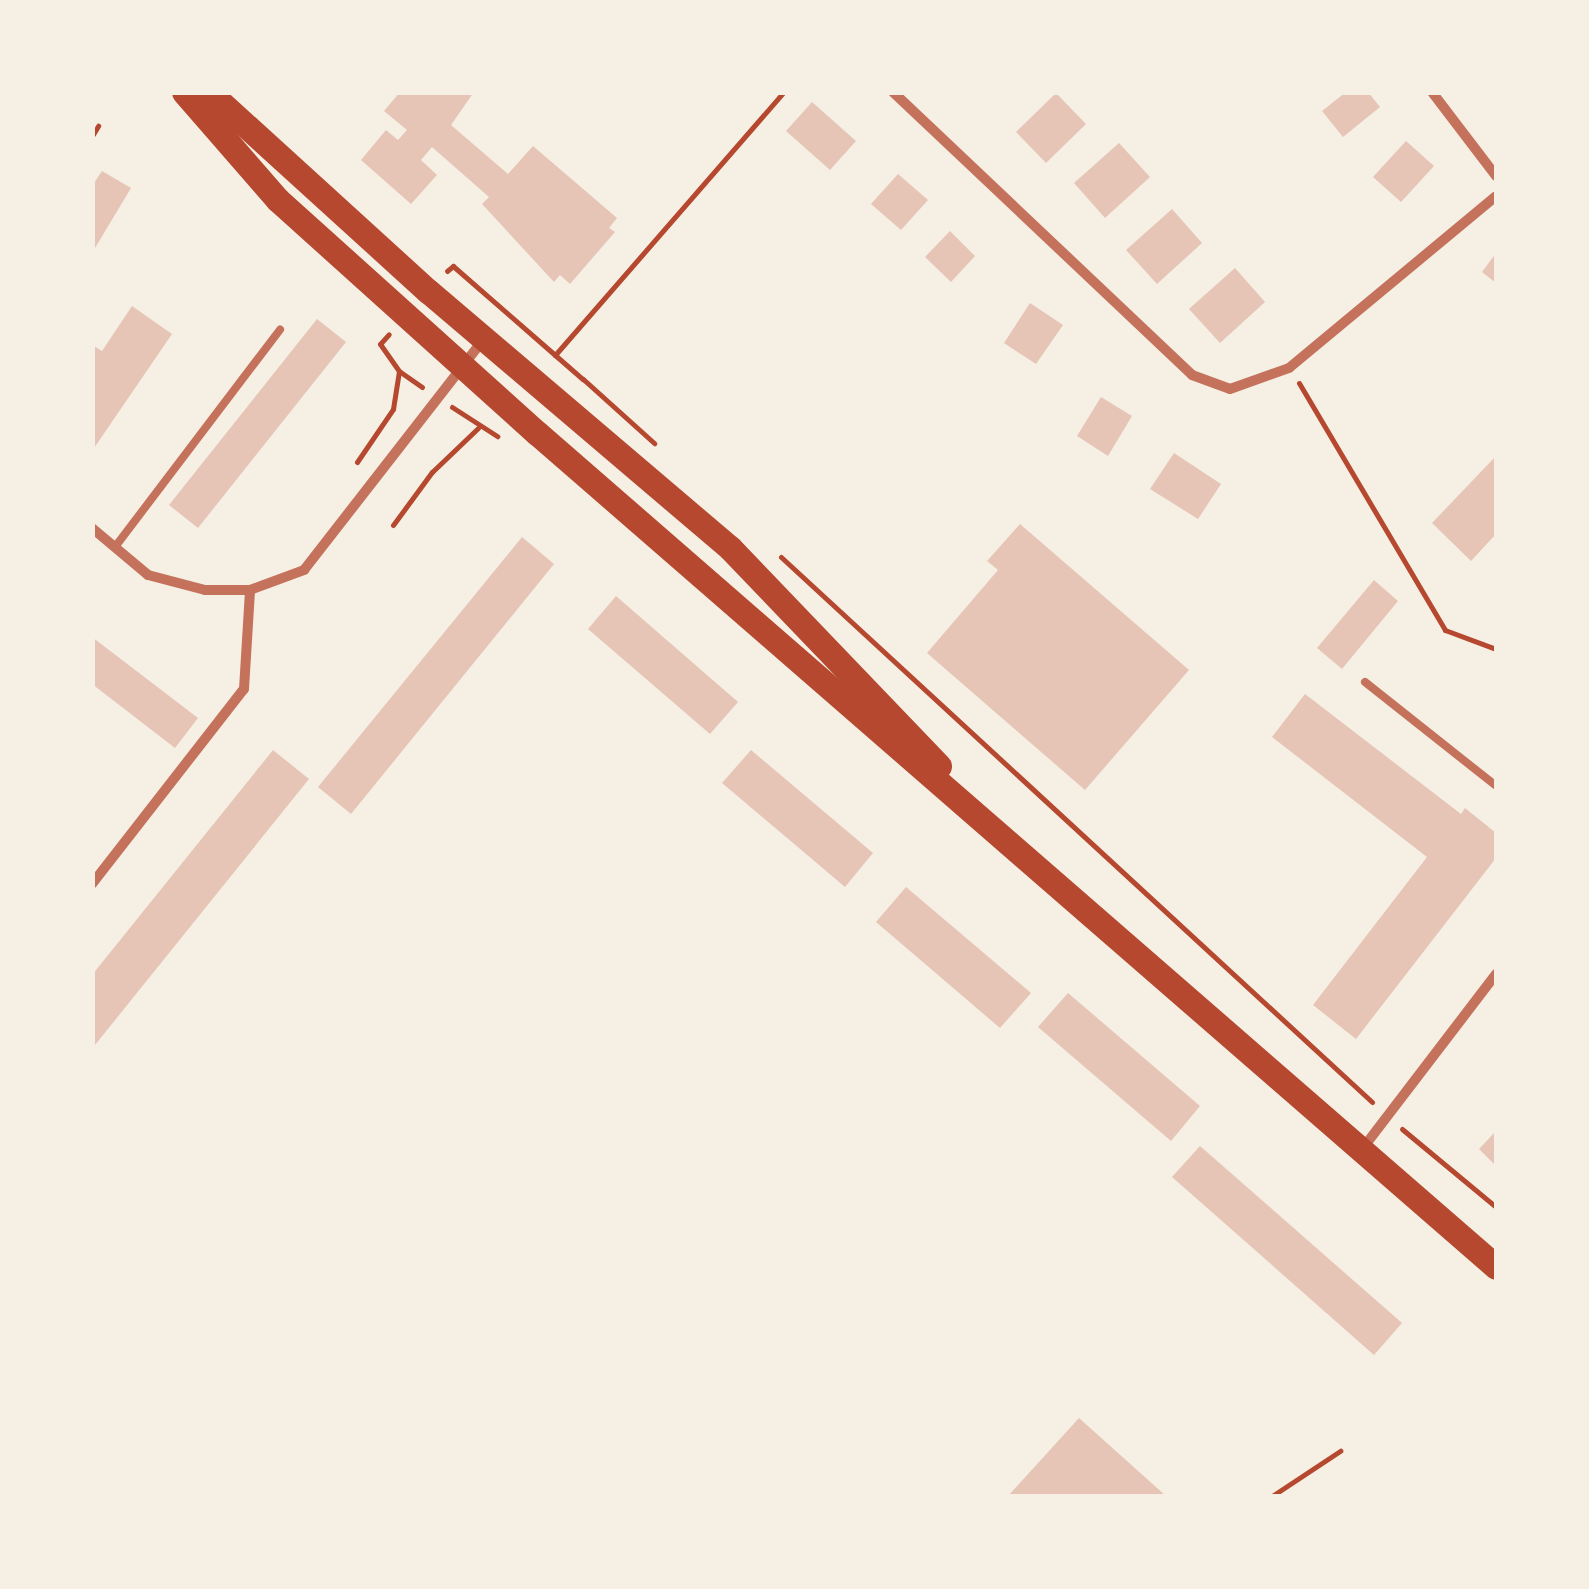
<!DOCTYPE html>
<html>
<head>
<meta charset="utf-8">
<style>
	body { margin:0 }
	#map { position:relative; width:1589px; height:1589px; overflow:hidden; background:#f6efe4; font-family:"Source Sans 3",sans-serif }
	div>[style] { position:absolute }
	.building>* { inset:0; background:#e6c5b7 }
	.path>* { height:5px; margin:-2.5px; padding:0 2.5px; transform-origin:2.5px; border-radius:2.5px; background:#b5482f }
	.service>* { height:8px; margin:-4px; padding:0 4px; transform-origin:4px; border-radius:4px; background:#c5725c }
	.minor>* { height:10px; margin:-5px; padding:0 5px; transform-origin:5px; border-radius:5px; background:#c5725c }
	.primary>* { height:25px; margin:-12.5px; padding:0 12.5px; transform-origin:12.5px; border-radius:12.5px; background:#b5482f }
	span { translate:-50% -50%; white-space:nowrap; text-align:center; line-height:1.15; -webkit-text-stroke:10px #f6efe4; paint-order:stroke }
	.frame { position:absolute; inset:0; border:95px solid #f6efe4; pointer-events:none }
</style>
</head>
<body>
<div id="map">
	<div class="building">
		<div style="clip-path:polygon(400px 92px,474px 92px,451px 125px,508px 174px,533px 146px,617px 218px,609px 228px,615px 232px,570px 284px,560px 275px,554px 282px,482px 204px,489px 197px,432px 147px,421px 160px,437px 175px,411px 204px,361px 160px,386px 130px,398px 140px,407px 130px,384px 111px)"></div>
		<div style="clip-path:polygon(1346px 92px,1368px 92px,1380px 107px,1343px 137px,1322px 111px)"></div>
		<div style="clip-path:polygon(1056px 93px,1086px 124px,1046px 163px,1016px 132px)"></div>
		<div style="clip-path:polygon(812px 102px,856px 141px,830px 170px,786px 131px)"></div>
		<div style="clip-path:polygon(1406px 141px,1434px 166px,1401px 202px,1373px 177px)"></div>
		<div style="clip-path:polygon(1119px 143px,1150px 177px,1105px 218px,1074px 183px)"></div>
		<div style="clip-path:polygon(102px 171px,131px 188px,92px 253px,92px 186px)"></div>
		<div style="clip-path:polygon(898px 174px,928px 200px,901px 230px,871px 204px)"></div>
		<div style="clip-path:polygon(1172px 209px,1202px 243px,1157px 284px,1126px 250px)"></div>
		<div style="clip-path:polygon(950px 231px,975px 256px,951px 282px,925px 257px)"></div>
		<div style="clip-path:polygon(1496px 253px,1496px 283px,1482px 272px)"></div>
		<div style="clip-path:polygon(1235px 268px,1265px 302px,1220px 343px,1189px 309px)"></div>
		<div style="clip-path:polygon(1030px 303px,1063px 325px,1036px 364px,1004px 343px)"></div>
		<div style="clip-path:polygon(132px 306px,172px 334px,92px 451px,92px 345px,102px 351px)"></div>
		<div style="clip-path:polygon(317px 319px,346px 342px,198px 528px,169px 505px)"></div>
		<div style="clip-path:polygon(1101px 397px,1132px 416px,1108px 456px,1077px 436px)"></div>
		<div style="clip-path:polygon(1174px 453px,1221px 484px,1198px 519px,1150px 489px)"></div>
		<div style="clip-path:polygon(1496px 456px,1496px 534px,1471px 561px,1432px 523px)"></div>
		<div style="clip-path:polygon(1020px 524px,1189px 670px,1085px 790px,927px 653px,998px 570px,987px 561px)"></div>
		<div style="clip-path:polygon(522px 537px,554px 564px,351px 814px,318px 787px)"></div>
		<div style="clip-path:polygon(1374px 580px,1398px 601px,1342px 669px,1317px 648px)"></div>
		<div style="clip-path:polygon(616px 596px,738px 702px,710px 734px,588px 629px)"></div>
		<div style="clip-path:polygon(92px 637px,198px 718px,175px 748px,92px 684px)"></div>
		<div style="clip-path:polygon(1305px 694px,1461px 814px,1465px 808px,1496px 833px,1496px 858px,1356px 1039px,1313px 1005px,1427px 857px,1272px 737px)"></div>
		<div style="clip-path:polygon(273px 750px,309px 779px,95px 1045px,92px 975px)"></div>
		<div style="clip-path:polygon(751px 750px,873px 853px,845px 887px,722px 783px)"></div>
		<div style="clip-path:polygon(906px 887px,1031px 993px,1000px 1028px,876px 922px)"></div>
		<div style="clip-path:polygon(1068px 993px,1200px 1106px,1171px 1141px,1038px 1027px)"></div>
		<div style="clip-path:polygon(1496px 1131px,1496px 1166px,1479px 1149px)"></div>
		<div style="clip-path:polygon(1200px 1146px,1402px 1323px,1374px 1355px,1172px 1177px)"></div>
		<div style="clip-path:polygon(1079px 1418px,1166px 1496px,1008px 1496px)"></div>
	</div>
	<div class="path">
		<div style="left:92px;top:136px;width:12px;rotate:-59deg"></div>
		<div style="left:447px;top:271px;width:8px;rotate:-40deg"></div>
		<div style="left:453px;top:266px;width:135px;rotate:41.1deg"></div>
		<div style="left:555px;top:355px;width:349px;rotate:-49deg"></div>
		<div style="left:555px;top:355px;width:37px;rotate:41deg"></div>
		<div style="left:399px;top:371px;width:28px;rotate:35deg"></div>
		<div style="left:583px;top:379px;width:96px;rotate:42deg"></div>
		<div style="left:1299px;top:383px;width:287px;rotate:59.4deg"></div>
		<div style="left:1445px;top:630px;width:54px;rotate:20.4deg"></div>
		<div style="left:452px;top:407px;width:54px;rotate:32.8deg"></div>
		<div style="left:357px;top:462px;width:64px;rotate:-55.8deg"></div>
		<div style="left:393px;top:409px;width:38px;rotate:-81deg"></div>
		<div style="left:399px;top:371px;width:33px;rotate:-125deg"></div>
		<div style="left:380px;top:344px;width:13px;rotate:-48deg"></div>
		<div style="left:393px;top:525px;width:66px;rotate:-53.7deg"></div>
		<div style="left:432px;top:472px;width:64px;rotate:-43.7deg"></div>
		<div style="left:781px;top:557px;width:804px;rotate:42.68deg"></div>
		<div style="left:1402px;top:1129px;width:122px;rotate:39.7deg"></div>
		<div style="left:1272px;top:1496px;width:82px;rotate:-33.5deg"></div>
	</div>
	<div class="service">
		<div style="left:115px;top:547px;width:273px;rotate:-52.8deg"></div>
		<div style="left:1365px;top:682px;width:167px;rotate:38.4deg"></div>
	</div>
	<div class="minor">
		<div style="left:893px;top:92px;width:412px;rotate:43.4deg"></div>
		<div style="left:1192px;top:375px;width:40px;rotate:20.2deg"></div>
		<div style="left:1230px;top:389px;width:63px;rotate:-19.6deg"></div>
		<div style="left:1289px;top:368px;width:269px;rotate:-39.7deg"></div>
		<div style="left:1432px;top:92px;width:106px;rotate:52.7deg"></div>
		<div style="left:92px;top:528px;width:73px;rotate:40deg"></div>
		<div style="left:148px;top:575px;width:59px;rotate:14.7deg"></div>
		<div style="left:205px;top:590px;width:45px"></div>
		<div style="left:250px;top:590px;width:58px;rotate:-20.3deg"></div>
		<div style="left:304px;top:570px;width:290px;rotate:-52.1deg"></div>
		<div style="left:92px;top:884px;width:247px;rotate:-52.1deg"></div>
		<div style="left:244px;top:689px;width:99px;rotate:-86.5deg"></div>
		<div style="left:1363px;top:1148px;width:219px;rotate:-52.6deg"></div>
	</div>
	<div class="primary">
		<div style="left:184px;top:92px;width:143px;rotate:49deg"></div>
		<div style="left:278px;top:200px;width:348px;rotate:42deg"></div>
		<div style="left:537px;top:433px;width:1271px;rotate:41.01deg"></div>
		<div style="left:209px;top:92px;width:296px;rotate:42.3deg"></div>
		<div style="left:428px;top:291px;width:397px;rotate:40.4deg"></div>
		<div style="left:730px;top:548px;width:302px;rotate:46.2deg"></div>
	</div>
	<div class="frame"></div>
</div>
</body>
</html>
